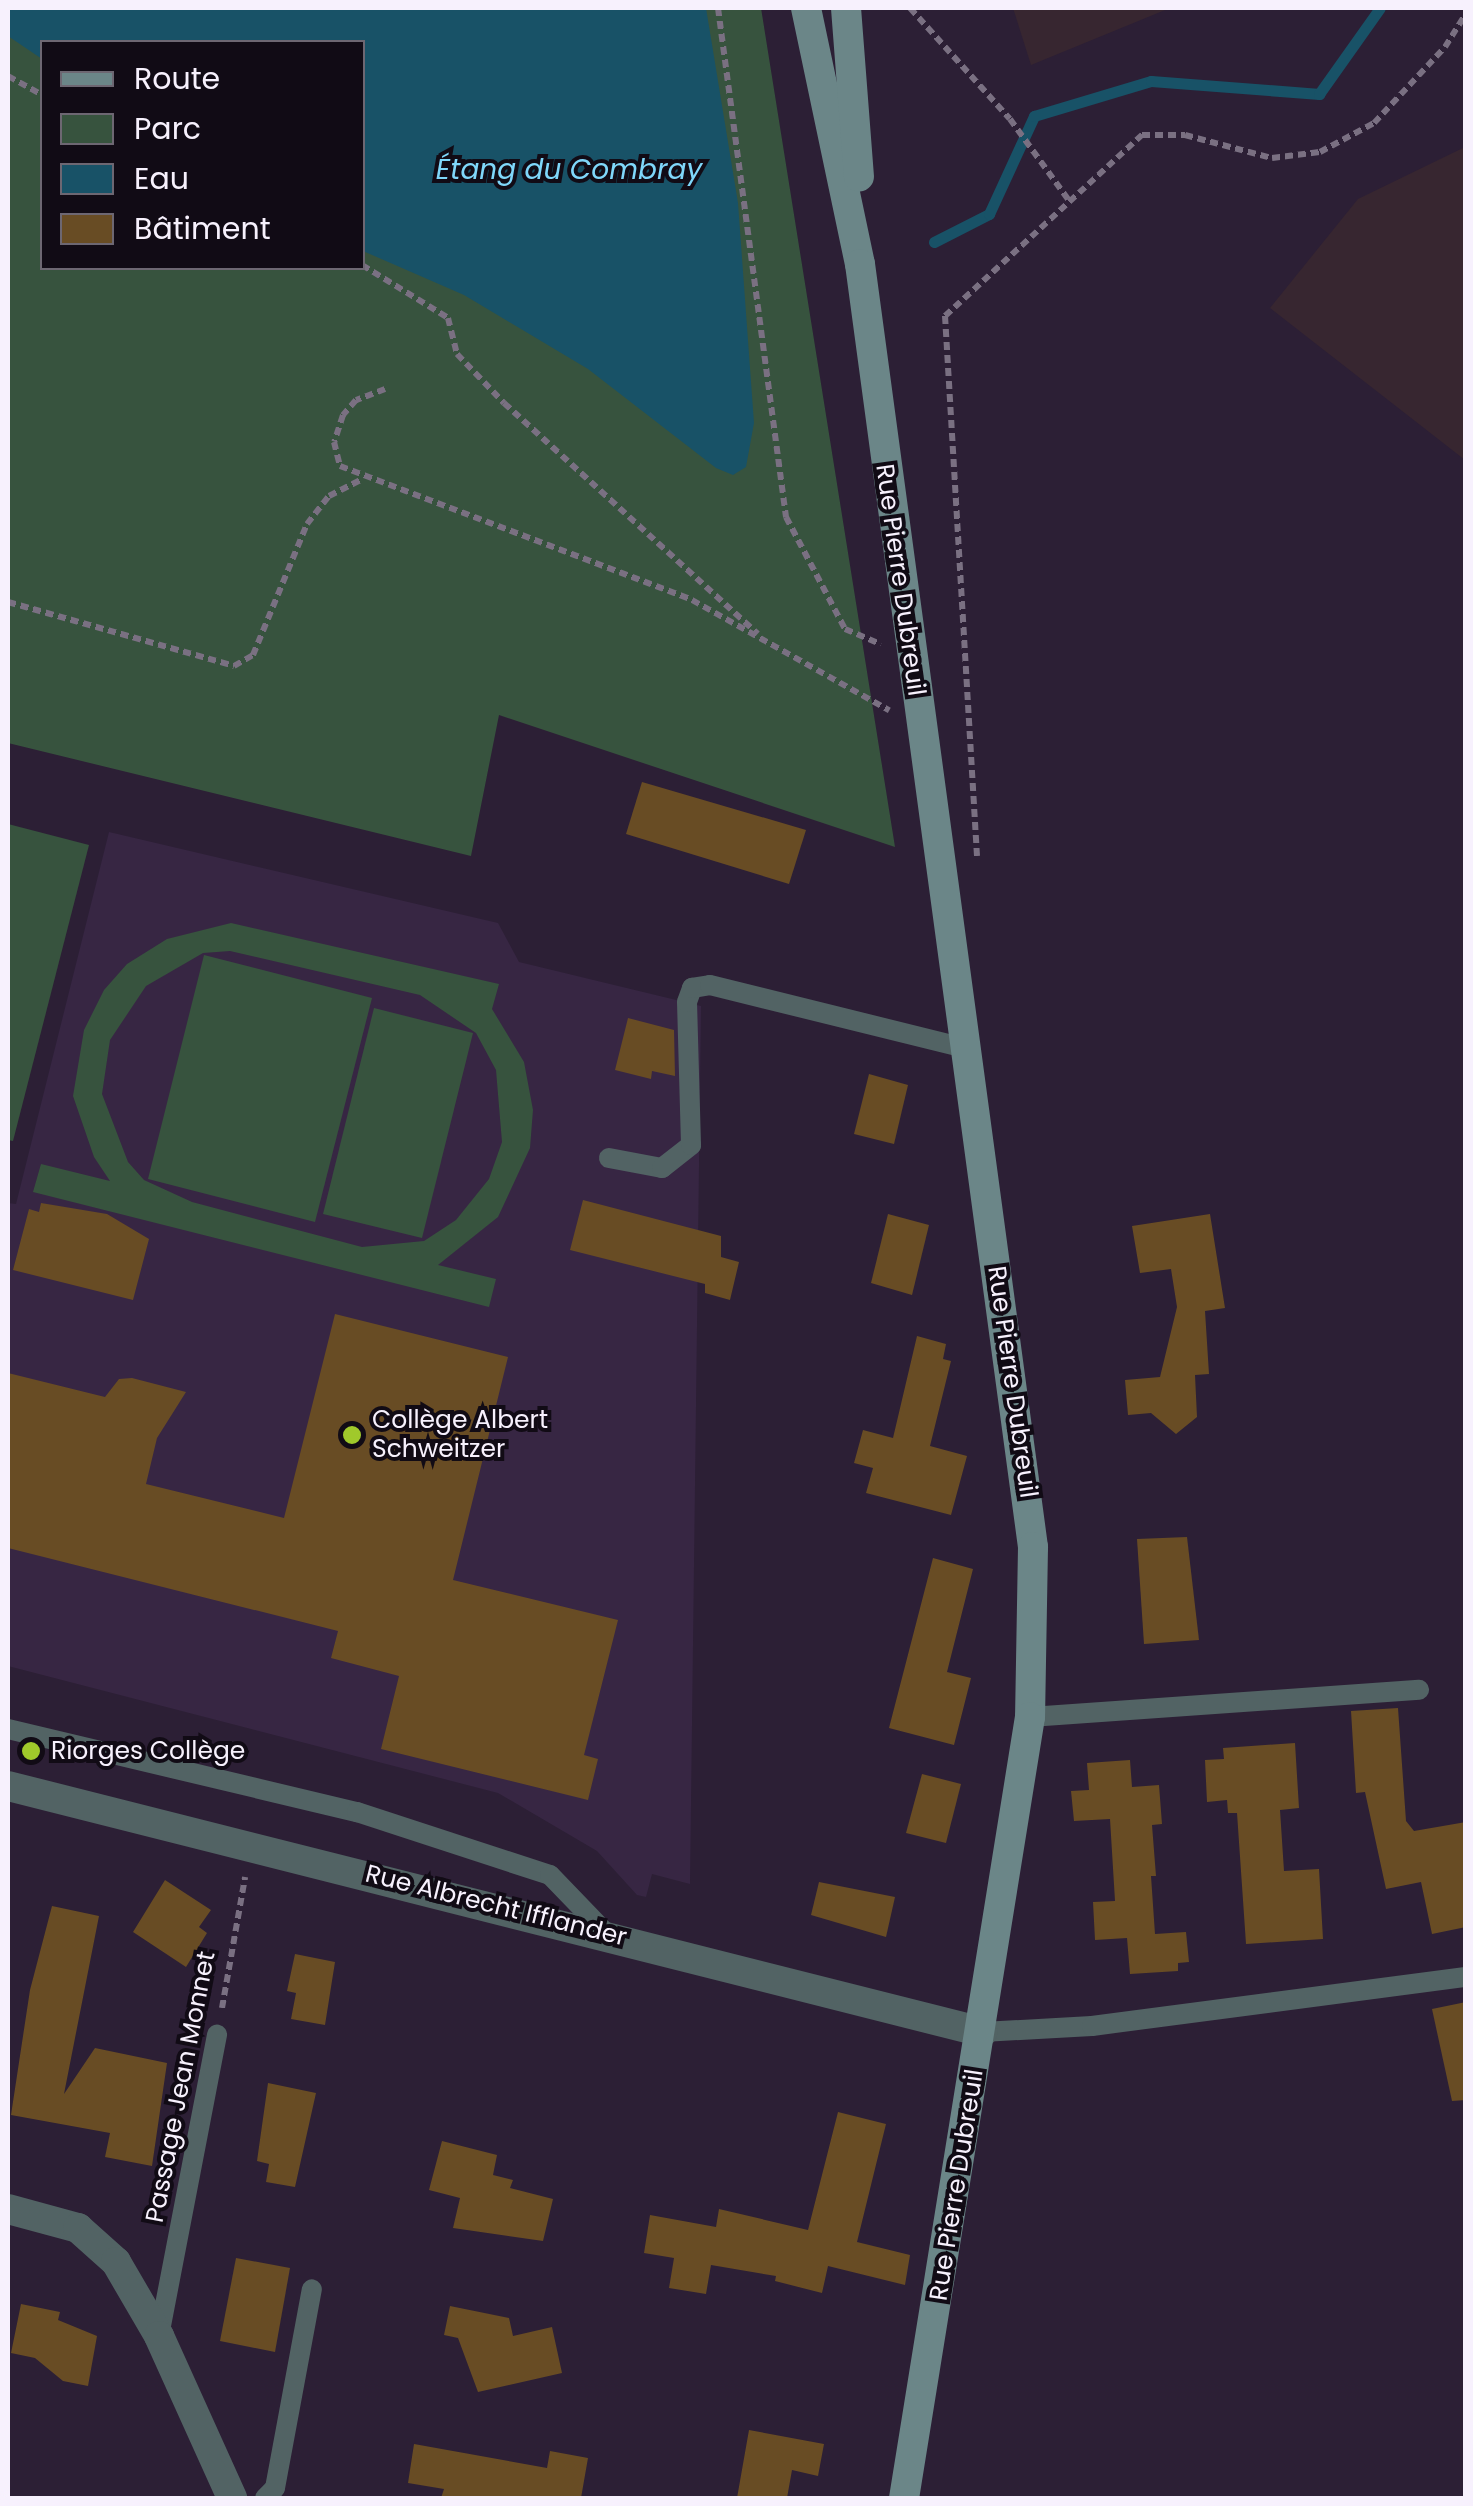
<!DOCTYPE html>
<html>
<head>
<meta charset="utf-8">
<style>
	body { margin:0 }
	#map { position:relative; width:1473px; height:2506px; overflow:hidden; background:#2c1f35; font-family:Poppins,sans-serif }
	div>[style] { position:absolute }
	.industrial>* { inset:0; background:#372630 }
	.built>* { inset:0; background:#372643 }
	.green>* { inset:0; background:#37533e }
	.water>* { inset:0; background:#185267 }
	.stream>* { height:11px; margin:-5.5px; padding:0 5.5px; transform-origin:5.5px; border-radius:5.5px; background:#185267 }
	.building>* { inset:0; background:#684c24 }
	.path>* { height:6px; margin-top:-3px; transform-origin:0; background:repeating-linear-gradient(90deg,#7a7082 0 8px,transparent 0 13px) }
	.lane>* { height:20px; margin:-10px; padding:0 10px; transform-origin:10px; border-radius:10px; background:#526364 }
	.street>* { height:30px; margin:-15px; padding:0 15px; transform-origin:15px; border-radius:15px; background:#526364 }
	.secondary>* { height:30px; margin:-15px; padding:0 15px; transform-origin:15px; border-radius:15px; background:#6b8688 }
	.dots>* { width:28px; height:28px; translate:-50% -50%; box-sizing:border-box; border:5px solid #110b15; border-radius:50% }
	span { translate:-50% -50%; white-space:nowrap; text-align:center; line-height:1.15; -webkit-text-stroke:8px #110b15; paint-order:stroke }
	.street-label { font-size:25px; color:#f7f1fd }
	.poi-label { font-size:25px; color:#f7f1fd }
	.left { translate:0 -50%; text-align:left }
	.water-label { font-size:28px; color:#7fd7fa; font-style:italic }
	.frame { position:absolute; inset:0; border:10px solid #f7f1fd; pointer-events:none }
	.legend { position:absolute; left:40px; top:40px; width:325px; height:230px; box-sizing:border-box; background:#110b15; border:2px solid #6d6772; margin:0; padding:12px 18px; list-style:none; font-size:30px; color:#f7f1fd }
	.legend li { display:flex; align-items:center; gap:20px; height:50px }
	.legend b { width:50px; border:2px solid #6d6772 }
</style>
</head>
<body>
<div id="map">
	<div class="industrial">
		<div style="clip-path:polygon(1013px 8px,1170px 8px,1031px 65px)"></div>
		<div style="clip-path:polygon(1465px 147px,1465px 460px,1270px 308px,1358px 199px)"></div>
	</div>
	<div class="built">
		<div style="clip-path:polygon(109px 832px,498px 923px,519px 962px,701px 1006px,690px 1884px,652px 1874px,646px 1897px,637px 1895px,597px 1851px,498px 1793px,8px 1666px,8px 1203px,16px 1204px)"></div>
	</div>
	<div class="green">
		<div style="clip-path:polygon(evenodd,8px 8px,761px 8px,895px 847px,499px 715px,471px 856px,8px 743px,8px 8px,42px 42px,362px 42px,362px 268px,42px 268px,42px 42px)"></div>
		<div style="clip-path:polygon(8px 824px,89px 845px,13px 1141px,8px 1140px)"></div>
		<div style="clip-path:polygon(evenodd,231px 923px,499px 984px,492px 1009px,524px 1062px,533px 1110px,530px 1148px,498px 1217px,438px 1265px,496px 1279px,489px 1307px,33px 1192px,41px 1164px,110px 1181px,94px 1157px,73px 1096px,84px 1030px,104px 990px,127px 964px,167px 939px,231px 923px,230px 951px,420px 995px,476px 1033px,496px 1070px,502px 1142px,489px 1179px,456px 1220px,424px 1241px,362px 1247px,192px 1202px,144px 1180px,128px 1162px,102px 1094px,110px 1040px,146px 986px,203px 953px,230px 951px)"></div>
		<div style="clip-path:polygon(204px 955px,372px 998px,315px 1222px,148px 1179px)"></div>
		<div style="clip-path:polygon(374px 1008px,473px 1033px,422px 1238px,323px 1214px)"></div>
	</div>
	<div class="water">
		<div style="clip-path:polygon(8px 8px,706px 8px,738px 203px,754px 423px,746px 467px,733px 475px,716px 468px,588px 369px,464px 295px,363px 251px,362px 42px,42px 42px,42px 59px,8px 36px)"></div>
	</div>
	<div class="stream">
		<div style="left:934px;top:242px;width:62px;rotate:-27deg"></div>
		<div style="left:989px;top:214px;width:108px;rotate:-65.3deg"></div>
		<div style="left:1034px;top:116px;width:122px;rotate:-16.7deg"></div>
		<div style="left:1151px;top:81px;width:169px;rotate:4.4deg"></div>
		<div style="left:1319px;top:94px;width:105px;rotate:-54.7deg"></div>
	</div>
	<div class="building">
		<div style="clip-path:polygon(642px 782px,806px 830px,789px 884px,626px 834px)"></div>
		<div style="clip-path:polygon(628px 1018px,674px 1030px,675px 1076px,652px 1071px,651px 1079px,615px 1070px)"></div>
		<div style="clip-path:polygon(869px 1074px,908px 1085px,894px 1144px,854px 1134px)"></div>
		<div style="clip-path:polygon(583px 1200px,721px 1236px,721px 1257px,739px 1262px,730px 1300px,705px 1293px,705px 1284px,570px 1250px)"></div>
		<div style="clip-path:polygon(41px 1203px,107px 1214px,149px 1239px,133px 1300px,13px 1270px,29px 1209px,39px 1212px)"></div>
		<div style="clip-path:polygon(888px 1214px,929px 1225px,912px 1295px,871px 1283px)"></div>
		<div style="clip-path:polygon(1210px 1214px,1225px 1308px,1205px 1311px,1209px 1374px,1195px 1375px,1197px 1417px,1176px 1434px,1151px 1413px,1128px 1415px,1125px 1380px,1160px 1377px,1177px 1307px,1171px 1269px,1140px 1273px,1132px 1226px)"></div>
		<div style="clip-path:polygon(335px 1314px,508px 1357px,453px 1580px,618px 1620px,584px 1755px,598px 1759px,588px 1800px,381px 1749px,399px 1676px,331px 1658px,338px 1631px,8px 1548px,8px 1373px,105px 1397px,119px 1379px,132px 1378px,186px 1392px,157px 1438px,146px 1484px,284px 1518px)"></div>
		<div style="clip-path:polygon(917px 1336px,946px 1344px,943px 1359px,951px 1361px,930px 1446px,967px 1456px,951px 1515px,866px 1493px,873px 1468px,854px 1463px,863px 1430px,893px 1438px)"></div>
		<div style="clip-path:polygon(1187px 1537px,1199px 1640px,1144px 1644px,1137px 1539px)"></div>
		<div style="clip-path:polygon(933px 1558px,973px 1569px,947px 1672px,971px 1678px,954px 1745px,889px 1728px)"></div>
		<div style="clip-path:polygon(1398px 1708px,1406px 1821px,1414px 1831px,1466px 1822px,1466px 1927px,1432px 1934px,1421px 1882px,1386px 1889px,1365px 1792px,1356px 1793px,1351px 1711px)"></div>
		<div style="clip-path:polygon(1295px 1743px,1299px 1808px,1280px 1810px,1284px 1871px,1319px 1869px,1323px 1939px,1246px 1944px,1237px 1813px,1228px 1813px,1227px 1800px,1207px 1802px,1205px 1760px,1224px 1759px,1223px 1748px)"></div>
		<div style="clip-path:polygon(1130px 1760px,1132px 1787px,1159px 1785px,1162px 1824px,1152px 1825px,1156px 1876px,1151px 1876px,1155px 1934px,1186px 1932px,1189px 1962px,1178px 1963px,1178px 1971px,1130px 1974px,1127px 1938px,1095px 1940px,1093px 1902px,1115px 1901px,1110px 1819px,1074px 1821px,1071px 1791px,1089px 1790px,1087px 1763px)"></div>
		<div style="clip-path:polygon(922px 1774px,961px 1784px,946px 1843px,906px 1833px)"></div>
		<div style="clip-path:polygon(165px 1880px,211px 1910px,199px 1927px,207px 1933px,186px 1967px,133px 1932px)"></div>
		<div style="clip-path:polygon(819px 1882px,895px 1897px,886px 1937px,811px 1915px)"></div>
		<div style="clip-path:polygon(52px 1906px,99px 1916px,64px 2094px,95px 2048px,167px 2063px,152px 2166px,105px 2157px,110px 2133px,11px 2115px,30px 1990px)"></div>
		<div style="clip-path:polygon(295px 1954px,335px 1962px,325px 2025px,291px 2019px,296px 1993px,287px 1991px)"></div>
		<div style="clip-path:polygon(1466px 2002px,1466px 2100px,1452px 2101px,1432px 2009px)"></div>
		<div style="clip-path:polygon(268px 2083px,316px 2093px,295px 2187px,266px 2182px,269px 2164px,257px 2161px)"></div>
		<div style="clip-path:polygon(838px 2112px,886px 2124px,857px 2242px,910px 2255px,905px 2285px,828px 2266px,822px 2293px,775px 2281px,776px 2276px,711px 2265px,706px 2294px,669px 2288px,674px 2258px,644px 2253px,650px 2215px,716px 2227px,719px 2209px,808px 2230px)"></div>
		<div style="clip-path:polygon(442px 2141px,497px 2155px,493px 2175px,513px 2180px,510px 2188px,553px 2199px,543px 2241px,453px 2228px,460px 2198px,429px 2190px)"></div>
		<div style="clip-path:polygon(236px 2258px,290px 2268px,275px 2352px,220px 2341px)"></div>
		<div style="clip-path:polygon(21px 2304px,60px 2312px,58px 2320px,97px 2336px,88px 2386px,63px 2381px,35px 2358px,11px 2353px)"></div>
		<div style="clip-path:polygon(450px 2306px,509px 2318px,513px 2336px,552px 2327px,562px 2373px,478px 2392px,458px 2338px,444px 2335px)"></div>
		<div style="clip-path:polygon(749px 2430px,824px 2444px,818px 2476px,792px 2470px,787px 2498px,737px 2498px)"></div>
		<div style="clip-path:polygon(414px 2444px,547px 2468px,550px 2451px,588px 2458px,581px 2498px,441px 2498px,444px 2489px,408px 2483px)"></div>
	</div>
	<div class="path">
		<div style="left:718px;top:8px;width:514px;rotate:82.39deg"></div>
		<div style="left:786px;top:517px;width:127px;rotate:62.2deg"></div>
		<div style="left:845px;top:629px;width:39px;rotate:23deg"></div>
		<div style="left:910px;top:8px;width:149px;rotate:48deg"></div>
		<div style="left:1010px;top:119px;width:99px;rotate:54.1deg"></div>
		<div style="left:8px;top:76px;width:39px;rotate:29deg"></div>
		<div style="left:362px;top:265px;width:101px;rotate:31.6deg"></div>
		<div style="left:448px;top:318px;width:37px;rotate:76deg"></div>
		<div style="left:457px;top:354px;width:68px;rotate:46.2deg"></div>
		<div style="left:504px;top:403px;width:343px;rotate:42.3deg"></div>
		<div style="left:385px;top:389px;width:31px;rotate:159deg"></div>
		<div style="left:356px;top:400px;width:20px;rotate:131deg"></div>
		<div style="left:343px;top:415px;width:28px;rotate:108deg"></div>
		<div style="left:334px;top:442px;width:25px;rotate:76deg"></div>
		<div style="left:340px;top:466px;width:377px;rotate:20.8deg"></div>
		<div style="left:692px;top:600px;width:226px;rotate:29.2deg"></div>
		<div style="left:8px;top:602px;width:235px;rotate:15.8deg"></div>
		<div style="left:234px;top:666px;width:22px;rotate:-30deg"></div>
		<div style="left:253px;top:655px;width:142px;rotate:-67.6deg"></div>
		<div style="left:307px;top:524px;width:36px;rotate:-52deg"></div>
		<div style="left:329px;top:496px;width:37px;rotate:-27deg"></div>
		<div style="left:977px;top:856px;width:541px;rotate:-93.39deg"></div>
		<div style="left:945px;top:316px;width:268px;rotate:-42.6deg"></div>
		<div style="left:1142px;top:135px;width:43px"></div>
		<div style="left:1185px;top:135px;width:90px;rotate:14.8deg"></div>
		<div style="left:1272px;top:158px;width:48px;rotate:-7.1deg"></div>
		<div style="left:1320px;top:152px;width:61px;rotate:-28.2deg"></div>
		<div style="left:1374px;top:123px;width:104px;rotate:-46.9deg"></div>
		<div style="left:1445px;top:47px;width:40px;rotate:-58deg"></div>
		<div style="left:222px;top:2008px;width:133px;rotate:-80deg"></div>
	</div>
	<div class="lane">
		<div style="left:609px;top:1158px;width:54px;rotate:10.7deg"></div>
		<div style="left:662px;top:1168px;width:37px;rotate:-38deg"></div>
		<div style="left:691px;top:1145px;width:143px;rotate:-91.6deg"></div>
		<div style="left:687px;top:1002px;width:15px;rotate:-70deg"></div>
		<div style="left:692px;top:988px;width:18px;rotate:-9deg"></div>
		<div style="left:710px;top:985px;width:266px;rotate:13.9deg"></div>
		<div style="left:1030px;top:1717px;width:390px;rotate:-4deg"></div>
		<div style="left:8px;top:1729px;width:359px;rotate:13.4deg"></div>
		<div style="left:357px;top:1812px;width:203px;rotate:18.1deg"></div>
		<div style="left:550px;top:1875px;width:79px;rotate:46deg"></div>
		<div style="left:982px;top:2032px;width:110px;rotate:-3.1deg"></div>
		<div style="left:1092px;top:2026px;width:377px;rotate:-7.5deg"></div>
		<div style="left:159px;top:2336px;width:307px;rotate:-79.1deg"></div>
		<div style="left:265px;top:2498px;width:14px;rotate:-45deg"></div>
		<div style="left:275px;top:2488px;width:202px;rotate:-79.5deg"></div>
	</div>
	<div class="street">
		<div style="left:8px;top:1786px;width:1005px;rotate:14.17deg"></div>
		<div style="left:8px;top:2209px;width:73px;rotate:15.2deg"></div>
		<div style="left:78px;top:2228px;width:51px;rotate:41.8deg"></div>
		<div style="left:116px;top:2262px;width:86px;rotate:59.8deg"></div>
		<div style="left:159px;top:2336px;width:178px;rotate:65.7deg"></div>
	</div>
	<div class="secondary">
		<div style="left:806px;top:8px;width:262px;rotate:78.1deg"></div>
		<div style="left:860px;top:264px;width:1295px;rotate:82.32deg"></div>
		<div style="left:1033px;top:1547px;width:170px;rotate:91deg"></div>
		<div style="left:1030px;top:1717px;width:791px;rotate:99.16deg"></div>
		<div style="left:846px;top:8px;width:169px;rotate:85.6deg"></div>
	</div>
	<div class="dots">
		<div style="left:352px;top:1435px;background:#a0c92b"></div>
		<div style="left:31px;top:1751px;background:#a0c92b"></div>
	</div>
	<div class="street-label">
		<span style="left:900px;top:580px;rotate:82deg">Rue Pierre Dubreuil</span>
		<span style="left:1012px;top:1382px;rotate:82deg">Rue Pierre Dubreuil</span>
		<span style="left:496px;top:1906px;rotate:14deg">Rue Albrecht Ifflander</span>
		<span style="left:181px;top:2087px;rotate:-79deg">Passage Jean Monnet</span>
		<span style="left:957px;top:2185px;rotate:-81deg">Rue Pierre Dubreuil</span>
	</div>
	<div class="poi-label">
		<span class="left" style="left:372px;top:1435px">Collège Albert<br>Schweitzer</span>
		<span class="left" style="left:51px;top:1751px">Riorges Collège</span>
	</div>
	<div class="water-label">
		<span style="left:569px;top:170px">Étang du Combray</span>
	</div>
	<div class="frame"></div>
	<ul class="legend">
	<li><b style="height:12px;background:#6b8688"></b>Route</li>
	<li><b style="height:28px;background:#37533e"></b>Parc</li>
	<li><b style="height:28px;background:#185267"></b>Eau</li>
	<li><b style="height:28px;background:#684c24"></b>Bâtiment</li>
	</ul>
</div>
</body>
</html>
